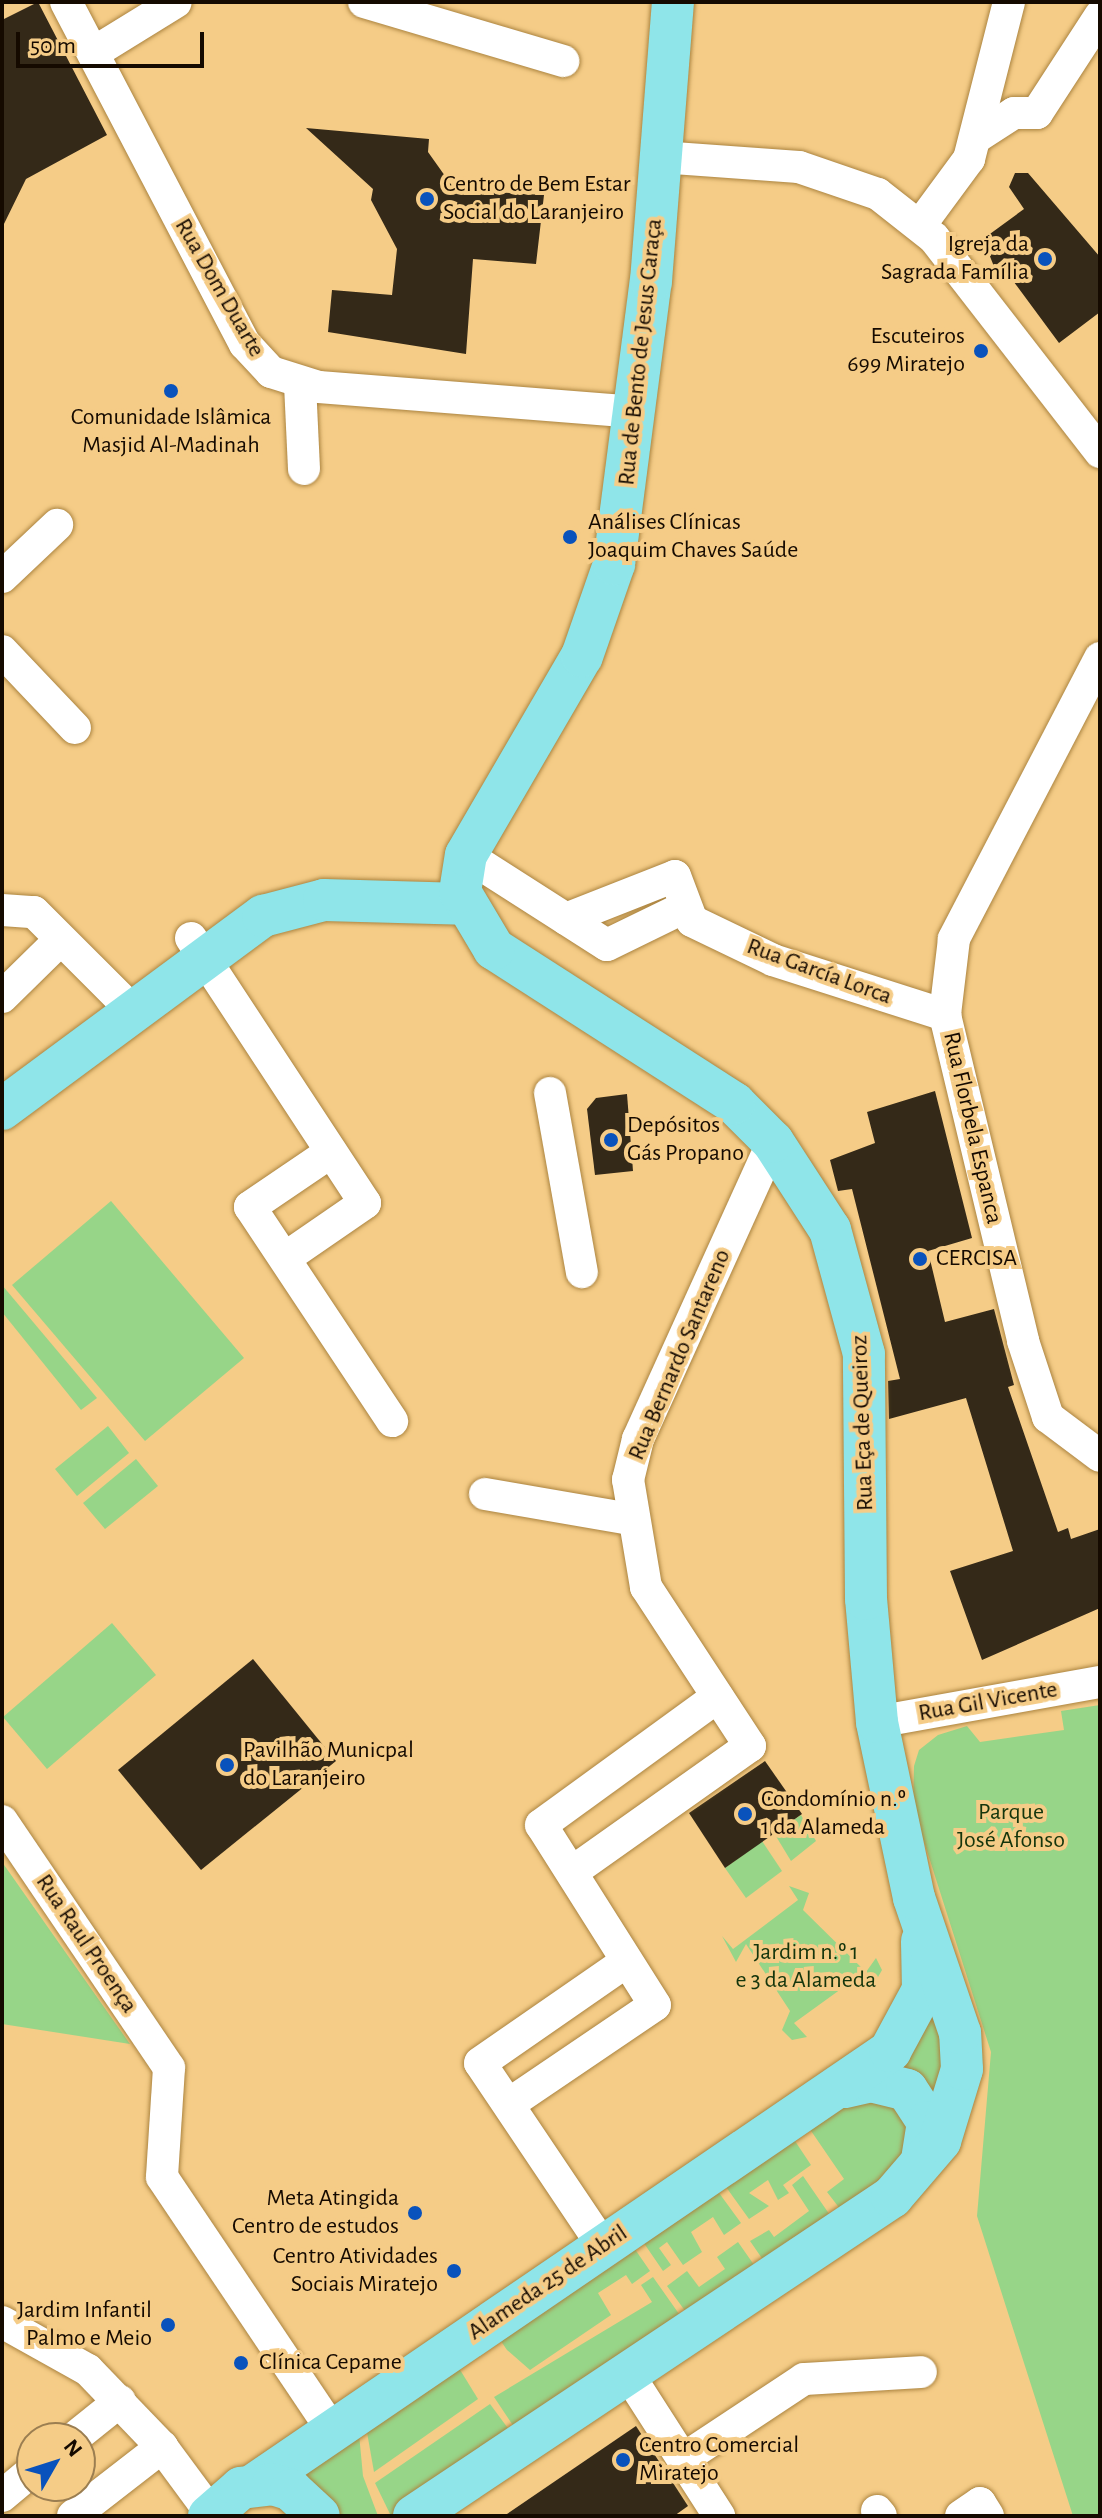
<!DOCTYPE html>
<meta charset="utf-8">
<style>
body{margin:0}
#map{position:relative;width:1102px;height:2518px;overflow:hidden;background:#f5cc87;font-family:"Alegreya Sans",sans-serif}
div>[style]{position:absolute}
.green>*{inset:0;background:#97d588}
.building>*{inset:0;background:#342918}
.roads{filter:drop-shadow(0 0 2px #ab8440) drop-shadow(0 0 2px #ab8440)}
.minor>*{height:32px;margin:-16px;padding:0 16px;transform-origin:16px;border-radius:16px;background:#fff}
.major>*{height:42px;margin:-21px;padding:0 21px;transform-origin:21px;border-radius:21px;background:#8fe5e9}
.dots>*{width:22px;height:22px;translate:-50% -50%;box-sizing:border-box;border:4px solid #f5cc87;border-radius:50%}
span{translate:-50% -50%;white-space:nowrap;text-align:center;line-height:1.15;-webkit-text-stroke:8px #f5cc87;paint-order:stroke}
.poi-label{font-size:24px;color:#150a00}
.left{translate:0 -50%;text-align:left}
.right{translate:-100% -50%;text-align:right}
.street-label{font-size:24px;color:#150a00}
.park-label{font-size:24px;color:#14350c}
.frame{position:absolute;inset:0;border:4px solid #150a00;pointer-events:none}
.north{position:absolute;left:16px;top:2422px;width:80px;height:80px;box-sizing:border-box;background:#f5cc87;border:2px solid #9b7e51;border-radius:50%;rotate:51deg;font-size:22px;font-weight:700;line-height:32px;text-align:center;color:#150a00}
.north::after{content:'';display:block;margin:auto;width:28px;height:36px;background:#0952bc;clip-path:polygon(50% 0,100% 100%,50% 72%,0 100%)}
.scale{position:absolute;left:16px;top:32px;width:188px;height:36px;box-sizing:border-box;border:4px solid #150a00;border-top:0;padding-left:10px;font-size:24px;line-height:28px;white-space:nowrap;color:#150a00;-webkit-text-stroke:6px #f5cc87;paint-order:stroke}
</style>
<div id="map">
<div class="green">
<i style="clip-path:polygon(111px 1201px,244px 1358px,145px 1441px,12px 1285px)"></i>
<i style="clip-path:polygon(2px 1285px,97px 1398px,81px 1410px,2px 1312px)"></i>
<i style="clip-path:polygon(108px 1426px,129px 1453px,77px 1496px,55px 1469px)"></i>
<i style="clip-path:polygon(136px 1459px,158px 1486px,105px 1529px,83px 1503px)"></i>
<i style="clip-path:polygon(112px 1623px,156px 1675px,47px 1769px,3px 1717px)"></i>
<i style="clip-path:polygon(1100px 1705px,1100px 2516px,1073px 2516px,977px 2216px,991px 2052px,913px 1807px,914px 1766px,919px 1750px,938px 1735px,967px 1726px,980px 1742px,1064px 1730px,1061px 1711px)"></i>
<i style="clip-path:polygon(801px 1815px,816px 1841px,791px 1861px,774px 1833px)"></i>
<i style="clip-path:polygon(762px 1841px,782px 1871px,746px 1898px,725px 1868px)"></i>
<i style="clip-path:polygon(2px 1862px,130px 2044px,2px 2024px)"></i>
<i style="clip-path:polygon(789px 1886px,809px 1893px,803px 1910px,866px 1972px,876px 1958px,882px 1970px,873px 1986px,859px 1976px,794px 2023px,807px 2037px,792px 2040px,782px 2030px,790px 2011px,746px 1944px,736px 1962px,722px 1936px,733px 1949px,798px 1900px)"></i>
<i style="clip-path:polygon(946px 2010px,936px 2121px,886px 2056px,915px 2021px)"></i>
<i style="clip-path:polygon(899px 2098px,923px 2141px,844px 2214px,827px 2192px,844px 2179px,807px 2125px,834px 2107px)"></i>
<i style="clip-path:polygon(791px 2135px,811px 2165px,783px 2185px,789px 2193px,778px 2200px,768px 2180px,749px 2193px,769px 2206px,749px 2219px,721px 2180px)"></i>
<i style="clip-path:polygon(803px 2176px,834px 2221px,768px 2267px,750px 2241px,769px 2230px,774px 2237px,809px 2211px,792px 2185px)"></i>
<i style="clip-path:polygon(714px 2186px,741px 2223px,724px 2235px,713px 2217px,691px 2232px,702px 2252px,683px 2265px,667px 2242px,659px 2248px,671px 2265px,663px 2271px,639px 2236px)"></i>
<i style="clip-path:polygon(630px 2242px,650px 2271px,632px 2284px,626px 2275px,598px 2293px,611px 2315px,530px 2370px,507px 2350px,494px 2331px)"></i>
<i style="clip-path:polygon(738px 2242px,759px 2272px,691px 2319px,667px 2286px,687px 2271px,699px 2287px,725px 2269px,717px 2257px)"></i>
<i style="clip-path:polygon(653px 2277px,684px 2321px,516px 2430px,494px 2397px,652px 2302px,641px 2285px)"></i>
<i style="clip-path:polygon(454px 2360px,478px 2399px,374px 2472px,365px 2421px)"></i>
<i style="clip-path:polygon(490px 2404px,513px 2435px,391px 2516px,375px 2483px)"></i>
<i style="clip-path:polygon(358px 2423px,363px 2476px,378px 2516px,331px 2516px,303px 2479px,301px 2463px)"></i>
</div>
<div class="building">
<i style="clip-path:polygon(38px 2px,107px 135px,26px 179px,2px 228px,2px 20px)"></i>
<i style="clip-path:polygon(306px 128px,429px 139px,428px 152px,455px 190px,544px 195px,536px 264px,473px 259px,466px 354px,328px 332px,332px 290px,392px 295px,397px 249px,371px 200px,373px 189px)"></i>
<i style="clip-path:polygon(1015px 173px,1028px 173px,1100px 257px,1100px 312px,1059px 343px,1005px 270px,995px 269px,983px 239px,1024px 209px,1009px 187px)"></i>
<i style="clip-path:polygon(935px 1091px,972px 1238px,928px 1251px,945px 1322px,994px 1309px,1014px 1385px,1008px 1387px,1058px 1532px,1068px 1528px,1071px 1539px,1100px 1529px,1100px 1608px,982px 1660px,950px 1571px,1013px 1551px,966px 1398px,889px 1419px,888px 1381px,900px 1379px,852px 1189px,838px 1191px,830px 1160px,875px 1143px,867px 1112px)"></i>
<i style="clip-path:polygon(627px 1094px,633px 1171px,595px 1175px,587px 1109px,596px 1098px)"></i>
<i style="clip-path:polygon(253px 1659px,336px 1761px,201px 1870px,118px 1770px)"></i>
<i style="clip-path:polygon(765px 1761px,802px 1814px,725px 1868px,689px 1813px)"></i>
<i style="clip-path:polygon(636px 2426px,688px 2506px,674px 2516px,504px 2516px)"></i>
</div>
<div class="roads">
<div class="minor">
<i style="left:66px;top:2px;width:386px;rotate:62.4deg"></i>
<i style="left:245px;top:344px;width:38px;rotate:47deg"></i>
<i style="left:271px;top:372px;width:50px;rotate:17.4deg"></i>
<i style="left:319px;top:387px;width:318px;rotate:4.5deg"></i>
<i style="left:364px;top:2px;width:208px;rotate:16.5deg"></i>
<i style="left:93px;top:53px;width:97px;rotate:-31.6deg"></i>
<i style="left:975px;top:138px;width:46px;rotate:-32.7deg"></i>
<i style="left:1014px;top:113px;width:23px"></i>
<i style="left:1037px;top:113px;width:116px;rotate:-57deg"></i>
<i style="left:660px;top:157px;width:139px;rotate:4.1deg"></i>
<i style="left:799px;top:167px;width:83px;rotate:18.9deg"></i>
<i style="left:878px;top:194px;width:71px;rotate:38.2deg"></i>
<i style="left:934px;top:238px;width:271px;rotate:52.2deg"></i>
<i style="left:921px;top:224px;width:81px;rotate:-53.6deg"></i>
<i style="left:969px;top:159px;width:162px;rotate:-75.7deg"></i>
<i style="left:300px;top:384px;width:85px;rotate:87.3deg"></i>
<i style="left:2px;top:577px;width:76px;rotate:-43.4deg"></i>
<i style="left:2px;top:651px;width:106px;rotate:46.5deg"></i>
<i style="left:1100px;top:658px;width:317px;rotate:117.5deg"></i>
<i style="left:954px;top:939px;width:77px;rotate:96.8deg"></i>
<i style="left:945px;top:1015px;width:335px;rotate:76.5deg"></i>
<i style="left:1023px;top:1341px;width:80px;rotate:71.8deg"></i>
<i style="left:1048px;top:1417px;width:65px;rotate:36.9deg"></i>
<i style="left:466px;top:855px;width:167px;rotate:32.6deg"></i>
<i style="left:607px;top:945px;width:87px;rotate:-26deg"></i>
<i style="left:2px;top:910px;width:32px;rotate:4deg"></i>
<i style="left:34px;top:912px;width:137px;rotate:45deg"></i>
<i style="left:566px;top:919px;width:117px;rotate:-21.5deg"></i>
<i style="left:675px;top:876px;width:48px;rotate:69.3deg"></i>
<i style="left:692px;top:921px;width:90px;rotate:25.7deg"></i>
<i style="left:773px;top:960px;width:181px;rotate:17.7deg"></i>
<i style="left:191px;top:938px;width:317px;rotate:56.7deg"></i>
<i style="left:365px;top:1203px;width:97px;rotate:145.5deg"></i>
<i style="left:2px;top:997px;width:81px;rotate:-44.5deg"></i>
<i style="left:550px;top:1093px;width:182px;rotate:79.9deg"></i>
<i style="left:331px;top:1152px;width:98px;rotate:145.8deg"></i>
<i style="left:250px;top:1207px;width:257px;rotate:56.4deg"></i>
<i style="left:485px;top:1494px;width:146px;rotate:9.8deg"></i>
<i style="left:877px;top:1722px;width:227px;rotate:-10.2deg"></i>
<i style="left:2px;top:1821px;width:298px;rotate:55.9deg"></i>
<i style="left:169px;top:2068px;width:109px;rotate:93.7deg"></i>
<i style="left:162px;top:2177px;width:301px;rotate:56.1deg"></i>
<i style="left:572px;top:1872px;width:218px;rotate:-35.3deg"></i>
<i style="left:750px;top:1746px;width:190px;rotate:-123.2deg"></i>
<i style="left:646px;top:1587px;width:109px;rotate:-99.5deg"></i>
<i style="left:628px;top:1480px;width:42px;rotate:-76.3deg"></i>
<i style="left:638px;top:1439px;width:326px;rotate:-65.6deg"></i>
<i style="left:509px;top:2104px;width:176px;rotate:-34.1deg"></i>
<i style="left:655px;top:2005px;width:213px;rotate:-122.3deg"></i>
<i style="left:541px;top:1825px;width:218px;rotate:-36deg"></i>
<i style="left:603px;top:2246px;width:220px;rotate:-123.9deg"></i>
<i style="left:480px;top:2063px;width:178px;rotate:-34.7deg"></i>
<i style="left:2px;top:2322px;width:98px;rotate:29.2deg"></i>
<i style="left:88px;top:2370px;width:107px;rotate:46.1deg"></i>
<i style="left:162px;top:2447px;width:81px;rotate:53.6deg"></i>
<i style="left:628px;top:2374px;width:169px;rotate:57.3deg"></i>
<i style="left:74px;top:2438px;width:59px;rotate:-38.8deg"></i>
<i style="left:683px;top:2459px;width:145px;rotate:-33.5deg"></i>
<i style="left:804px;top:2379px;width:117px;rotate:-3.4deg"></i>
<i style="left:2px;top:2496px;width:39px;rotate:-40deg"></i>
<i style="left:877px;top:2511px;width:6px;rotate:51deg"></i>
<i style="left:73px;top:2516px;width:113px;rotate:-37.8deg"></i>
<i style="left:961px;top:2516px;width:23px;rotate:-34deg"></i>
<i style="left:980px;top:2503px;width:15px;rotate:58deg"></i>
</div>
<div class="major">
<i style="left:2px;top:1109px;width:325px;rotate:-36.5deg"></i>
<i style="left:263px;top:916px;width:63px;rotate:-14.7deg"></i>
<i style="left:324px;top:900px;width:139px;rotate:1.6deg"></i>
<i style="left:845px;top:2087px;width:27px;rotate:-13deg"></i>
<i style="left:871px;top:2081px;width:37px;rotate:14deg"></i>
<i style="left:907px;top:2090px;width:38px;rotate:57deg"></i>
<i style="left:928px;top:2122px;width:39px;rotate:99deg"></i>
<i style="left:255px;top:2484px;width:769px;rotate:-34.29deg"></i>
<i style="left:890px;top:2051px;width:69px;rotate:-61.6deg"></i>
<i style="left:923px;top:1990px;width:49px;rotate:-91.2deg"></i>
<i style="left:209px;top:2516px;width:43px;rotate:-41.2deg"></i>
<i style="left:241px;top:2488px;width:32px;rotate:-7deg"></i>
<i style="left:273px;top:2484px;width:19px;rotate:18deg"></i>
<i style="left:291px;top:2490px;width:38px;rotate:43deg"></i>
<i style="left:414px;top:2516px;width:575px;rotate:-33.72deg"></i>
<i style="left:892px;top:2197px;width:74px;rotate:-49.4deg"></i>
<i style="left:940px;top:2141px;width:75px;rotate:-73deg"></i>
<i style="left:962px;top:2069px;width:36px;rotate:-93deg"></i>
<i style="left:960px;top:2033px;width:143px;rotate:-108.8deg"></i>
<i style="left:914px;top:1898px;width:180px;rotate:-101.9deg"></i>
<i style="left:877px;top:1722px;width:123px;rotate:-95.1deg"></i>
<i style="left:866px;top:1599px;width:245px;rotate:-90.5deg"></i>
<i style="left:864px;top:1354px;width:129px;rotate:-105.3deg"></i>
<i style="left:830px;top:1230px;width:105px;rotate:-122.9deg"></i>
<i style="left:773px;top:1142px;width:55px;rotate:-135deg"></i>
<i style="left:734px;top:1103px;width:285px;rotate:-147.3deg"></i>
<i style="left:494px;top:949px;width:66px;rotate:-120.8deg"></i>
<i style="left:460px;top:892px;width:37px;rotate:-81deg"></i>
<i style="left:466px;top:855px;width:230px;rotate:-59.8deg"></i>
<i style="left:582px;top:656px;width:97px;rotate:-70.8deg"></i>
<i style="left:614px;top:564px;width:285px;rotate:-82.6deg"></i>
<i style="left:651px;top:281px;width:280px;rotate:-85.5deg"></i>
</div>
</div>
<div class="dots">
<i style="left:427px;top:199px;background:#0952bc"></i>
<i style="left:1045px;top:259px;background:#0952bc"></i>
<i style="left:981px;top:351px;background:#0952bc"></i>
<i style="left:171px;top:391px;background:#0952bc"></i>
<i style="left:570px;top:537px;background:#0952bc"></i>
<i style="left:611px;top:1140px;background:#0952bc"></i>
<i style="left:920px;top:1259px;background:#0952bc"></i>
<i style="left:227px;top:1765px;background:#0952bc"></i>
<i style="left:745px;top:1814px;background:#0952bc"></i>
<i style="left:415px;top:2213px;background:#0952bc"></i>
<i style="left:454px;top:2271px;background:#0952bc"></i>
<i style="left:168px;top:2325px;background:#0952bc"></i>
<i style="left:241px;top:2363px;background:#0952bc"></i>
<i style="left:623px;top:2460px;background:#0952bc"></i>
</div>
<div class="poi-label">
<span class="left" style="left:443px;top:199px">Centro de Bem Estar<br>Social do Laranjeiro</span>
<span class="right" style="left:1029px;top:259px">Igreja da<br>Sagrada Família</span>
<span class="right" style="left:965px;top:351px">Escuteiros<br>699 Miratejo</span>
<span style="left:171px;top:432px">Comunidade Islâmica<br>Masjid Al-Madinah</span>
<span class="left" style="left:588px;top:537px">Análises Clínicas<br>Joaquim Chaves Saúde</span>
<span class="left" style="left:627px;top:1140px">Depósitos<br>Gás Propano</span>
<span class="left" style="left:936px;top:1259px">CERCISA</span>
<span class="left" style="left:243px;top:1765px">Pavilhão Municpal<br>do Laranjeiro</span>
<span class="left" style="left:761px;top:1814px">Condomínio n.º<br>1 da Alameda</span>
<span class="right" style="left:399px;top:2213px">Meta Atingida<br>Centro de estudos</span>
<span class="right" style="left:438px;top:2271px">Centro Atividades<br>Sociais Miratejo</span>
<span class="right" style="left:152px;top:2325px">Jardim Infantil<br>Palmo e Meio</span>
<span class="left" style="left:259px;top:2363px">Clínica Cepame</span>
<span class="left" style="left:639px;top:2460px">Centro Comercial<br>Miratejo</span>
</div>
<div class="street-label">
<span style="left:219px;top:288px;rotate:60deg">Rua Dom Duarte</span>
<span style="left:641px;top:352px;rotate:-84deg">Rua de Bento de Jesus Caraça</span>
<span style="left:819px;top:972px;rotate:20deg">Rua García Lorca</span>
<span style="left:972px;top:1128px;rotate:77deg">Rua Florbela Espanca</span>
<span style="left:680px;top:1355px;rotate:-67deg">Rua Bernardo Santareno</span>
<span style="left:863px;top:1423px;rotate:-92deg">Rua Eça de Queiroz</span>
<span style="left:988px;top:1702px;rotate:-10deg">Rua Gil Vicente</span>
<span style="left:86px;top:1944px;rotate:56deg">Rua Raul Proença</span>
<span style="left:548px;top:2283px;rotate:-34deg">Alameda 25 de Abril</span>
</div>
<div class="park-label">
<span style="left:1011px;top:1827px">Parque<br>José Afonso</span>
<span style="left:806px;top:1967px">Jardim n.º 1<br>e 3 da Alameda</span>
</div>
<div class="frame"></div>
<div class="north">N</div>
<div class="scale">50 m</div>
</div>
